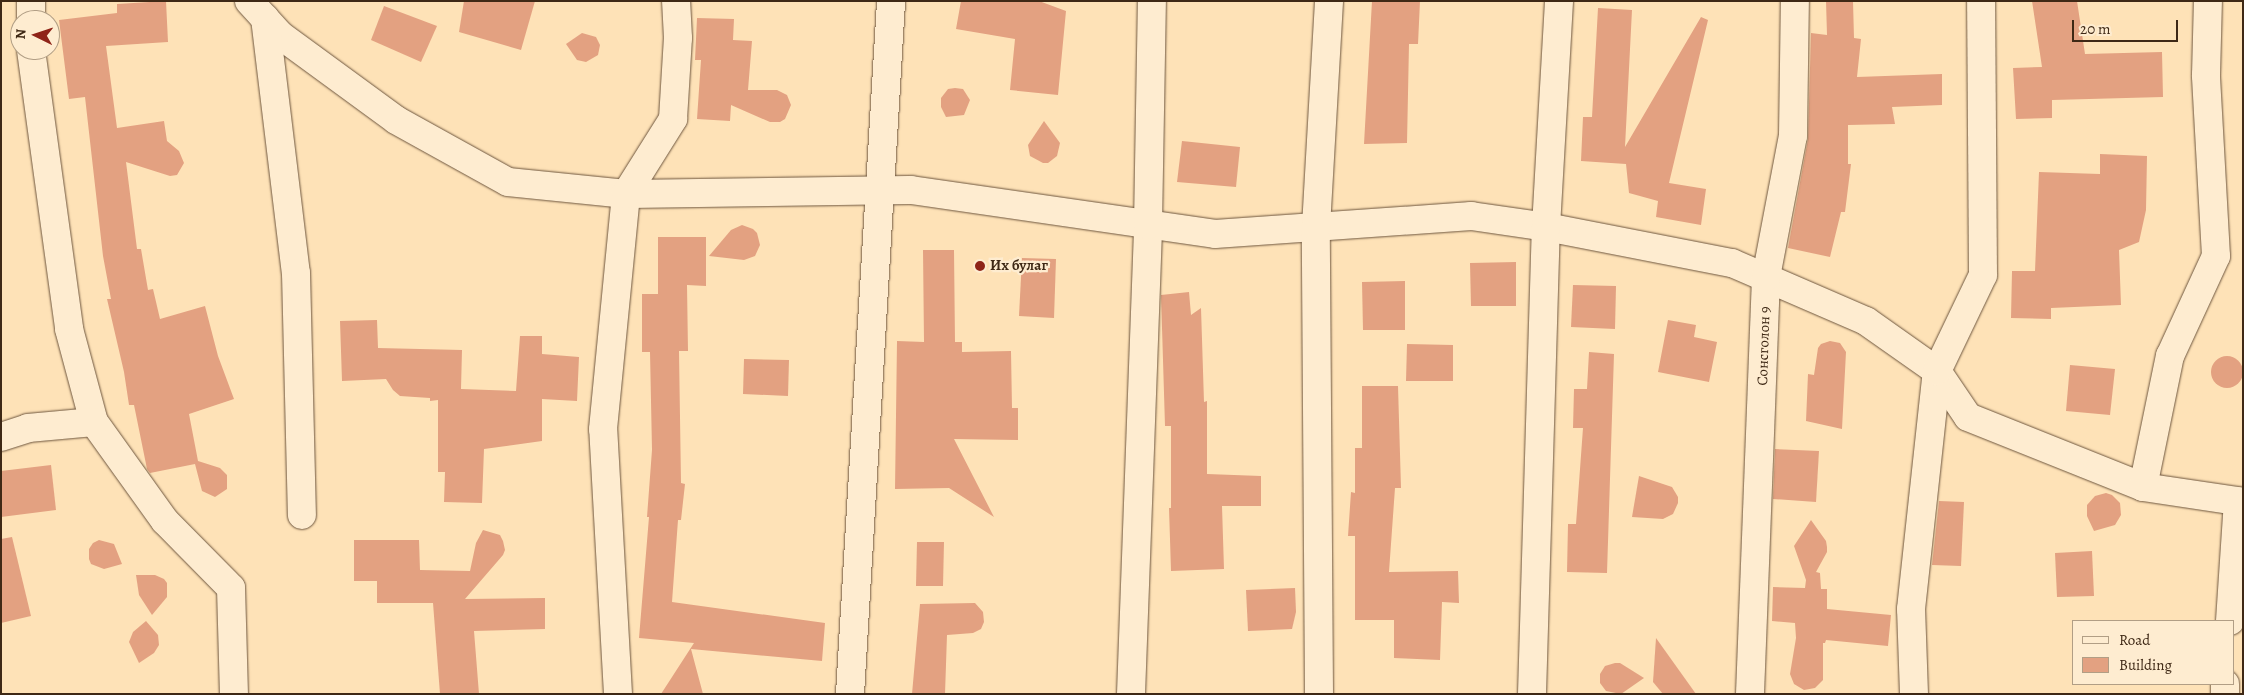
<!DOCTYPE html>
<meta charset="utf-8">
<style>
body{margin:0}
#map{position:relative;width:2244px;height:695px;overflow:hidden;background:#fee2b7;font-family:Alegreya,serif}
div>[style]{position:absolute}
.building>*{inset:0;background:#e3a181}
.round{border-radius:50%}
.roads{filter:drop-shadow(0 0 1px #6e563e) drop-shadow(0 0 1px #6e563e)}
.street>*{height:28px;margin:-14px;padding:0 14px;transform-origin:14px;border-radius:14px;background:#feecd0}
.dots>*{width:14px;height:14px;translate:-50% -50%;box-sizing:border-box;border:2px solid #feecd0;border-radius:50%}
span{translate:-50% -50%;white-space:nowrap;text-align:center;line-height:1.15;-webkit-text-stroke:4.5px #feecd0;paint-order:stroke}
.poi-label{font-size:15px;color:#3e2815;font-weight:700}
.left{translate:0 -50%;text-align:left}
.street-label{font-size:15px;color:#3e2815}
.frame{position:absolute;inset:0;border:2px solid #3e2815;pointer-events:none}
.legend{position:absolute;left:2072px;top:620px;width:162px;height:65px;box-sizing:border-box;background:#feecd0;border:1px solid #b19e85;margin:0;padding:6px 9px;list-style:none;font-size:15px;color:#3e2815}
.legend li{display:flex;align-items:center;gap:10px;height:25px}
.legend b{width:25px;border:1px solid #b19e85}
.north{position:absolute;left:10px;top:10px;width:50px;height:50px;box-sizing:border-box;background:#feecd0;border:1px solid #b19e85;border-radius:50%;rotate:274deg;font-size:14px;font-weight:700;line-height:20px;text-align:center;color:#3e2815}
.north::after{content:'';display:block;margin:auto;width:18px;height:22px;background:#8f2418;clip-path:polygon(50% 0,100% 100%,50% 72%,0 100%)}
.scale{position:absolute;left:2072px;top:20px;width:106px;height:22px;box-sizing:border-box;border:2px solid #3e2815;border-top:0;padding-left:6px;font-size:15px;line-height:18px;white-space:nowrap;color:#3e2815;-webkit-text-stroke:4px #feecd0;paint-order:stroke}
</style>
<div id="map">
<div class="building">
<i style="clip-path:polygon(166px 1px,168px 42px,106px 46px,117px 128px,164px 121px,167px 141px,179px 151px,184px 163px,177px 175px,170px 176px,126px 162px,137px 249px,141px 249px,148px 290px,153px 289px,160px 319px,205px 306px,218px 356px,234px 399px,189px 414px,198px 461px,220px 468px,227px 475px,227px 489px,215px 497px,202px 491px,195px 464px,150px 473px,147px 469px,134px 405px,129px 405px,124px 372px,107px 299px,111px 299px,103px 256px,85px 97px,69px 99px,59px 20px,117px 13px,117px 4px)"></i>
<i style="clip-path:polygon(464px 1px,535px 1px,521px 50px,459px 32px)"></i>
<i style="clip-path:polygon(961px 1px,1039px 1px,1066px 11px,1058px 95px,1010px 90px,1015px 39px,956px 29px)"></i>
<i style="clip-path:polygon(1372px 1px,1420px 1px,1418px 44px,1409px 44px,1407px 143px,1364px 144px)"></i>
<i style="clip-path:polygon(1826px 1px,1853px 1px,1854px 38px,1861px 39px,1857px 77px,1942px 74px,1942px 105px,1892px 107px,1895px 124px,1848px 125px,1848px 164px,1851px 164px,1845px 212px,1841px 212px,1830px 257px,1788px 248px,1808px 139px,1811px 33px,1827px 35px)"></i>
<i style="clip-path:polygon(2032px 1px,2077px 1px,2085px 54px,2162px 52px,2163px 97px,2052px 100px,2052px 118px,2016px 119px,2013px 68px,2042px 67px)"></i>
<i style="clip-path:polygon(384px 6px,437px 26px,421px 62px,371px 40px)"></i>
<i style="clip-path:polygon(1598px 8px,1632px 10px,1625px 147px,1701px 17px,1708px 20px,1669px 183px,1706px 189px,1701px 225px,1656px 217px,1658px 201px,1629px 193px,1626px 164px,1581px 161px,1583px 117px,1592px 117px)"></i>
<i style="clip-path:polygon(697px 18px,734px 19px,733px 40px,752px 41px,748px 90px,777px 90px,787px 95px,791px 105px,785px 119px,780px 122px,770px 122px,731px 105px,730px 121px,697px 119px,701px 60px,695px 60px)"></i>
<i style="clip-path:polygon(582px 33px,596px 37px,600px 45px,598px 55px,586px 62px,577px 60px,566px 44px)"></i>
<i style="clip-path:polygon(955px 88px,963px 89px,970px 100px,964px 115px,946px 117px,941px 107px,941px 98px,948px 89px)"></i>
<i style="clip-path:polygon(1044px 121px,1060px 143px,1057px 156px,1048px 163px,1043px 163px,1030px 156px,1028px 145px)"></i>
<i style="clip-path:polygon(1182px 141px,1240px 147px,1236px 187px,1177px 182px)"></i>
<i style="clip-path:polygon(2100px 154px,2147px 156px,2146px 210px,2139px 242px,2119px 250px,2121px 305px,2051px 308px,2051px 319px,2011px 318px,2012px 271px,2035px 271px,2039px 172px,2100px 174px)"></i>
<i style="clip-path:polygon(742px 225px,753px 229px,757px 233px,760px 245px,755px 256px,744px 260px,709px 256px,731px 230px)"></i>
<i style="clip-path:polygon(658px 237px,706px 237px,706px 286px,687px 285px,688px 351px,679px 351px,681px 483px,685px 484px,681px 520px,678px 520px,672px 602px,825px 623px,822px 661px,691px 649px,703px 694px,661px 694px,694px 643px,639px 638px,649px 517px,647px 517px,652px 450px,650px 352px,642px 352px,642px 294px,658px 294px)"></i>
<i style="clip-path:polygon(923px 250px,954px 250px,955px 342px,962px 342px,962px 352px,1011px 351px,1012px 408px,1018px 408px,1018px 440px,954px 439px,994px 517px,949px 488px,895px 489px,897px 341px,924px 342px)"></i>
<i style="clip-path:polygon(1022px 258px,1056px 259px,1054px 318px,1019px 316px)"></i>
<i style="clip-path:polygon(1516px 262px,1516px 306px,1471px 306px,1470px 263px)"></i>
<i style="clip-path:polygon(1405px 281px,1405px 330px,1363px 330px,1362px 282px)"></i>
<i style="clip-path:polygon(1573px 285px,1616px 286px,1615px 329px,1571px 327px)"></i>
<i style="clip-path:polygon(1189px 292px,1191px 315px,1201px 308px,1204px 402px,1207px 401px,1207px 474px,1261px 476px,1261px 506px,1222px 506px,1224px 569px,1171px 571px,1169px 508px,1171px 508px,1171px 426px,1165px 426px,1161px 295px)"></i>
<i style="clip-path:polygon(377px 320px,378px 348px,462px 350px,461px 389px,516px 391px,520px 336px,542px 336px,542px 354px,579px 357px,577px 401px,542px 399px,542px 441px,484px 449px,482px 503px,444px 502px,445px 472px,438px 472px,438px 400px,430px 401px,430px 398px,400px 396px,393px 390px,386px 379px,342px 381px,340px 321px)"></i>
<i style="clip-path:polygon(1668px 320px,1696px 325px,1694px 337px,1717px 342px,1709px 382px,1658px 372px)"></i>
<i style="clip-path:polygon(1830px 341px,1840px 343px,1846px 352px,1842px 429px,1806px 421px,1808px 374px,1814px 375px,1818px 348px,1821px 344px)"></i>
<i style="clip-path:polygon(1407px 344px,1453px 345px,1453px 381px,1406px 381px)"></i>
<i style="clip-path:polygon(1589px 352px,1614px 354px,1607px 573px,1567px 572px,1568px 524px,1576px 524px,1583px 428px,1573px 428px,1574px 389px,1587px 389px)"></i>
<i class="round" style="left:2211px;top:356px;width:32px;height:32px"></i>
<i style="clip-path:polygon(744px 359px,789px 360px,788px 396px,743px 394px)"></i>
<i style="clip-path:polygon(2070px 365px,2115px 369px,2110px 415px,2066px 411px)"></i>
<i style="clip-path:polygon(1362px 386px,1398px 386px,1401px 488px,1395px 488px,1389px 572px,1458px 571px,1459px 603px,1442px 602px,1440px 660px,1394px 658px,1394px 620px,1355px 620px,1355px 536px,1348px 536px,1351px 492px,1355px 493px,1355px 448px,1362px 448px)"></i>
<i style="clip-path:polygon(1775px 449px,1819px 451px,1816px 502px,1773px 499px)"></i>
<i style="clip-path:polygon(51px 465px,56px 510px,1px 517px,1px 471px)"></i>
<i style="clip-path:polygon(1639px 476px,1672px 487px,1678px 497px,1678px 503px,1673px 514px,1663px 519px,1632px 517px)"></i>
<i style="clip-path:polygon(2106px 493px,2112px 495px,2120px 503px,2121px 515px,2115px 525px,2094px 531px,2087px 516px,2087px 505px,2095px 496px)"></i>
<i style="clip-path:polygon(1939px 501px,1964px 502px,1961px 566px,1932px 565px)"></i>
<i style="clip-path:polygon(1811px 520px,1826px 541px,1827px 547px,1827px 552px,1816px 572px,1820px 573px,1821px 589px,1827px 589px,1827px 609px,1891px 615px,1888px 646px,1826px 640px,1825px 643px,1823px 643px,1823px 680px,1815px 688px,1804px 690px,1794px 684px,1790px 674px,1796px 638px,1795px 623px,1772px 621px,1773px 587px,1805px 588px,1806px 580px,1794px 546px)"></i>
<i style="clip-path:polygon(483px 530px,500px 535px,503px 541px,505px 550px,503px 555px,465px 599px,545px 598px,545px 629px,474px 631px,479px 694px,440px 694px,433px 603px,377px 603px,377px 581px,354px 581px,354px 540px,419px 540px,420px 570px,470px 571px,476px 543px)"></i>
<i style="clip-path:polygon(12px 537px,31px 616px,1px 623px,1px 539px)"></i>
<i style="clip-path:polygon(99px 540px,114px 544px,122px 564px,104px 569px,91px 564px,89px 559px,89px 549px,93px 543px)"></i>
<i style="clip-path:polygon(917px 542px,944px 542px,943px 586px,916px 586px)"></i>
<i style="clip-path:polygon(2092px 551px,2094px 596px,2057px 597px,2055px 553px)"></i>
<i style="clip-path:polygon(136px 575px,155px 575px,164px 579px,167px 583px,167px 597px,152px 615px,139px 595px)"></i>
<i style="clip-path:polygon(1295px 588px,1296px 612px,1292px 629px,1248px 631px,1246px 590px)"></i>
<i style="clip-path:polygon(975px 603px,983px 612px,984px 622px,981px 629px,973px 633px,947px 635px,945px 694px,912px 694px,920px 604px)"></i>
<i style="clip-path:polygon(146px 621px,158px 635px,159px 645px,154px 653px,139px 663px,129px 642px,133px 632px)"></i>
<i style="clip-path:polygon(1656px 638px,1696px 694px,1663px 694px,1653px 682px)"></i>
<i style="clip-path:polygon(1615px 663px,1620px 663px,1644px 678px,1621px 694px,1606px 691px,1600px 683px,1600px 674px,1605px 666px)"></i>
</div>
<div class="roads">
<div class="street">
<i style="left:249px;top:1px;width:46px;rotate:47.6deg"></i>
<i style="left:280px;top:35px;width:144px;rotate:36.2deg"></i>
<i style="left:396px;top:120px;width:128px;rotate:29deg"></i>
<i style="left:508px;top:182px;width:119px;rotate:5.8deg"></i>
<i style="left:626px;top:194px;width:285px;rotate:-0.8deg"></i>
<i style="left:911px;top:190px;width:307px;rotate:8.2deg"></i>
<i style="left:1215px;top:234px;width:257px;rotate:-4deg"></i>
<i style="left:1471px;top:216px;width:76px;rotate:8.3deg"></i>
<i style="left:1546px;top:227px;width:189px;rotate:11deg"></i>
<i style="left:1732px;top:263px;width:146px;rotate:23.4deg"></i>
<i style="left:1866px;top:321px;width:87px;rotate:35.2deg"></i>
<i style="left:1937px;top:371px;width:55px;rotate:56deg"></i>
<i style="left:1968px;top:417px;width:188px;rotate:21.8deg"></i>
<i style="left:2143px;top:487px;width:101px;rotate:8.5deg"></i>
<i style="left:265px;top:18px;width:257px;rotate:83.1deg"></i>
<i style="left:296px;top:273px;width:242px;rotate:88.6deg"></i>
<i style="left:31px;top:20px;width:19px;rotate:-90deg"></i>
<i style="left:31px;top:50px;width:282px;rotate:82.2deg"></i>
<i style="left:69px;top:329px;width:96px;rotate:75deg"></i>
<i style="left:94px;top:422px;width:122px;rotate:54.4deg"></i>
<i style="left:165px;top:521px;width:94px;rotate:45.4deg"></i>
<i style="left:231px;top:588px;width:106px;rotate:88.4deg"></i>
<i style="left:1px;top:437px;width:28px;rotate:-18deg"></i>
<i style="left:28px;top:428px;width:66px;rotate:-5.2deg"></i>
<i style="left:2143px;top:487px;width:134px;rotate:-78.4deg"></i>
<i style="left:2170px;top:356px;width:110px;rotate:-65.3deg"></i>
<i style="left:2216px;top:256px;width:181px;rotate:-93.2deg"></i>
<i style="left:2206px;top:75px;width:74px;rotate:-88.5deg"></i>
<i style="left:2230px;top:621px;width:120px;rotate:-86.2deg"></i>
<i style="left:618px;top:694px;width:265px;rotate:-93.2deg"></i>
<i style="left:603px;top:429px;width:236px;rotate:-84.4deg"></i>
<i style="left:626px;top:194px;width:89px;rotate:-57.9deg"></i>
<i style="left:673px;top:119px;width:81px;rotate:-86.5deg"></i>
<i style="left:678px;top:38px;width:37px;rotate:-93deg"></i>
<i style="left:850px;top:694px;width:694px;rotate:-86.61deg"></i>
<i style="left:1131px;top:694px;width:469px;rotate:-87.9deg"></i>
<i style="left:1148px;top:225px;width:224px;rotate:-89deg"></i>
<i style="left:1319px;top:694px;width:467px;rotate:-90.4deg"></i>
<i style="left:1316px;top:227px;width:226px;rotate:-86.7deg"></i>
<i style="left:1532px;top:694px;width:467px;rotate:-88.3deg"></i>
<i style="left:1546px;top:227px;width:226px;rotate:-86.7deg"></i>
<i style="left:1750px;top:694px;width:417px;rotate:-87.8deg"></i>
<i style="left:1766px;top:277px;width:144px;rotate:-79.2deg"></i>
<i style="left:1793px;top:136px;width:135px;rotate:-89.2deg"></i>
<i style="left:1914px;top:694px;width:85px;rotate:-92deg"></i>
<i style="left:1911px;top:609px;width:239px;rotate:-83.8deg"></i>
<i style="left:1937px;top:371px;width:106px;rotate:-64.4deg"></i>
<i style="left:1983px;top:275px;width:274px;rotate:-90.4deg"></i>
<i style="left:2225px;top:694px;width:10px;rotate:-90deg"></i>
</div>
</div>
<div class="dots">
<i style="left:980px;top:266px;background:#8f2418"></i>
</div>
<div class="poi-label">
<span class="left" style="left:990px;top:266px">Их булаг</span>
</div>
<div class="street-label">
<span style="left:1764px;top:346px;rotate:-88deg">Сонсголон 9</span>
</div>
<div class="frame"></div>
<ul class="legend">
<li><b style="height:6px;background:#feecd0"></b>Road</li>
<li><b style="height:14px;background:#e3a181"></b>Building</li>
</ul>
<div class="north">N</div>
<div class="scale">20 m</div>
</div>
